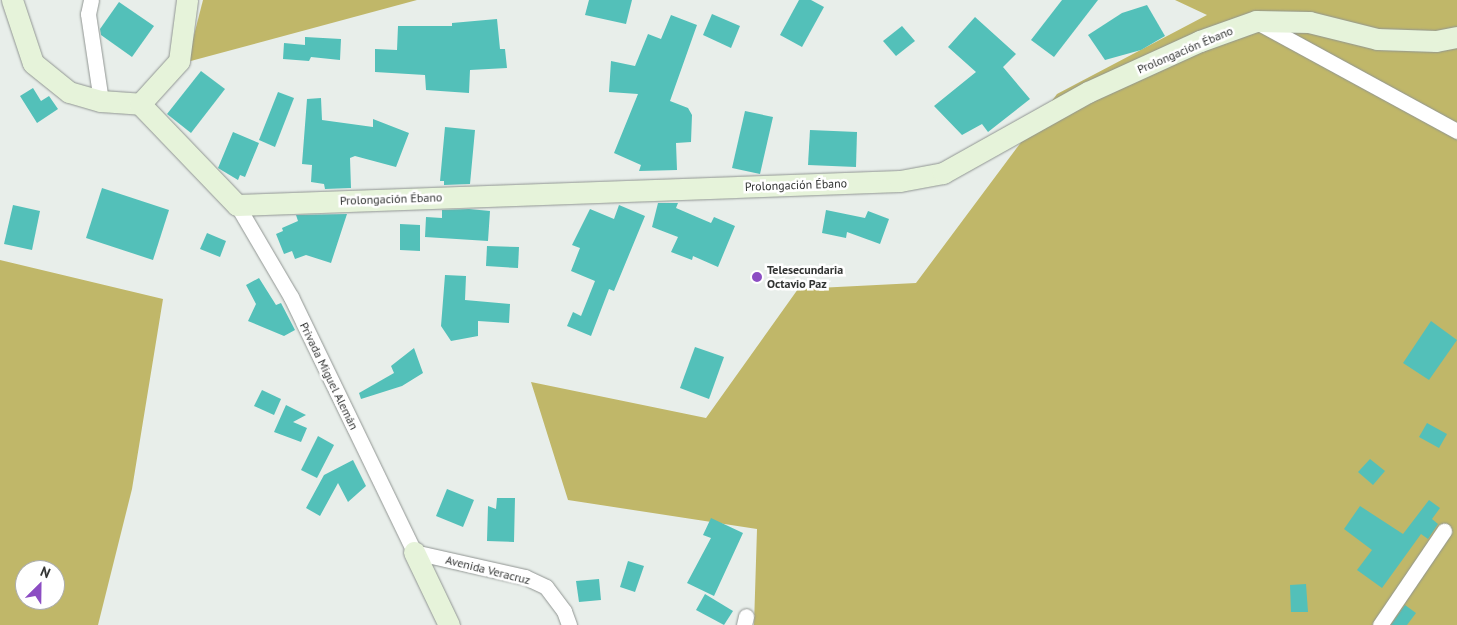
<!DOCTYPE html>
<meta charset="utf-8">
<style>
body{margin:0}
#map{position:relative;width:1457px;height:625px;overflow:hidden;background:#e8eeea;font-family:"PT Sans",sans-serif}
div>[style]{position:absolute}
.forest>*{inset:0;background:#c0b769}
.building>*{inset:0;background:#53c0b9}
.roads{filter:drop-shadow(0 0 1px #909592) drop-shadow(0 0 1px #909592)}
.street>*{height:15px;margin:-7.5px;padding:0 7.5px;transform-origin:7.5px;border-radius:7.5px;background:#fff}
.secondary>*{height:21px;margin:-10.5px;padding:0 10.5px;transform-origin:10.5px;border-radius:10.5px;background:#e6f3da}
.dots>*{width:14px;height:14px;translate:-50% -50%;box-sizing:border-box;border:2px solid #fff;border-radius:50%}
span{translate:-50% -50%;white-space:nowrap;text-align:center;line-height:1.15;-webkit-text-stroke:5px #fff;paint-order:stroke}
.street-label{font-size:12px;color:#323433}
.poi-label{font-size:12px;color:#323433;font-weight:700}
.left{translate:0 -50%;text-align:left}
.north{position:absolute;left:15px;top:560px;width:50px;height:50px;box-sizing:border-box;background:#fff;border:1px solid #adaead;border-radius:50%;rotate:23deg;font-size:14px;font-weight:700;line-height:20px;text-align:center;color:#323433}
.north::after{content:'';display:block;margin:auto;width:18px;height:22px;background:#8c4dc3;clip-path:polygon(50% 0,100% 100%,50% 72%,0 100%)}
</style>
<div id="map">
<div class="forest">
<i style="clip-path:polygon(203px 0,417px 0,187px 62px)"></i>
<i style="clip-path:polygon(1175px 0,1457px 0,1457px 625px,754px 625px,757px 529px,568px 500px,531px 382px,706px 418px,798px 289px,916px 283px,1057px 94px,1207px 15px)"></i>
<i style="clip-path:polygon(evenodd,0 260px,163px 299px,132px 489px,98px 625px,0 625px,0 260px,25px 570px,55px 570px,55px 600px,25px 600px,25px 570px)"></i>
</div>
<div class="building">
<i style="clip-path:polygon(589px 0,632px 0,626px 24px,585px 15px)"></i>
<i style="clip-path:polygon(799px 0,811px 0,824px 7px,802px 47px,780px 35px)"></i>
<i style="clip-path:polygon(1062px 0,1098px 0,1054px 57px,1031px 40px)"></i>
<i style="clip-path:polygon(119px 2px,154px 26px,132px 57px,101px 35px,100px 29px)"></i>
<i style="clip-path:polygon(1147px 5px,1165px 36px,1141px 50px,1105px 60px,1088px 35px,1122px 13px)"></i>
<i style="clip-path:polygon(712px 14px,740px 26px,731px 48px,703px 35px)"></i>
<i style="clip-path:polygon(671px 15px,697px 25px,670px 101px,688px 108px,692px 115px,691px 142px,676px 143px,677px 170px,639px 171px,641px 165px,614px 153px,638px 94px,609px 92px,611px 61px,635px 66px,648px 34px,661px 39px)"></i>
<i style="clip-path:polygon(975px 17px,1016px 54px,1003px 67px,1030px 99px,988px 132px,982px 124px,962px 135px,934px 106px,976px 72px,948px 47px)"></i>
<i style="clip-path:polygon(497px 19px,500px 49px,505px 49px,507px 68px,470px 70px,469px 93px,426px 90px,425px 75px,375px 72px,375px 49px,397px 50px,398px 26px,452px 26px,452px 23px)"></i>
<i style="clip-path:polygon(902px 26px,915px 41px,896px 56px,883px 41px)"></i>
<i style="clip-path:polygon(305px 37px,341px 39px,340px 60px,311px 57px,309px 61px,283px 59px,284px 43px,305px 45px)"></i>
<i style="clip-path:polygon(201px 71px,225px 89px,191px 133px,167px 114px)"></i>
<i style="clip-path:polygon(33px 88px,41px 101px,49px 96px,58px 109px,37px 123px,20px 96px)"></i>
<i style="clip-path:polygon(278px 92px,294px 98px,275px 147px,259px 140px)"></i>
<i style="clip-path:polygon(321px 98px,322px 120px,373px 127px,373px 119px,409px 133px,396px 167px,355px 156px,350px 158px,351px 188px,325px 189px,324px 184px,311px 182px,312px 165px,302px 164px,307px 99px)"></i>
<i style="clip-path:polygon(745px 111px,773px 117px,760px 174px,732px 168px)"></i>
<i style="clip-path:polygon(445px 127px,475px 130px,470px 184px,444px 185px,444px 181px,440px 181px)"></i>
<i style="clip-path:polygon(810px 130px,857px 132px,856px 167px,808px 165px)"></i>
<i style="clip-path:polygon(233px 132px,259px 143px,245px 177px,240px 175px,238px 180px,218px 168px)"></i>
<i style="clip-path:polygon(102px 188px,169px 210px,153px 260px,86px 238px)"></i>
<i style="clip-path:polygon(658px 203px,678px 203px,676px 208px,711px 223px,714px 217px,735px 226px,718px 267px,693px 256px,692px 260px,671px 252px,678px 237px,652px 227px)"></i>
<i style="clip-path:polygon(13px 205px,40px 211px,32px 250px,4px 244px)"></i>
<i style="clip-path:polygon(619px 205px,645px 216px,614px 291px,609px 289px,591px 336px,567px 326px,573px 312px,581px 316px,595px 281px,571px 271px,580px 248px,572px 245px,590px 209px,614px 219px)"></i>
<i style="clip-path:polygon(469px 209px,490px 211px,488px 241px,425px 237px,426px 217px,442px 218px,442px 210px)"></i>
<i style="clip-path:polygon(826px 210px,865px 218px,868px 211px,889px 219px,880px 244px,847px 232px,846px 238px,822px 233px)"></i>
<i style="clip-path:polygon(347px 214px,331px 263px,306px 255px,295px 259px,292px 251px,284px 254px,276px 234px,283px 231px,282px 228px,298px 221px,296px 215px)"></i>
<i style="clip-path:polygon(400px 224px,420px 225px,420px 251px,400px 250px)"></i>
<i style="clip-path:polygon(207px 233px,226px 241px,220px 257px,200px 249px)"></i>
<i style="clip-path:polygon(487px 246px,519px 247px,518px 268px,486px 266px)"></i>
<i style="clip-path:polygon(445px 275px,466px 276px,465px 300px,510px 304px,509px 323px,478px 321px,478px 336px,451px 341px,441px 326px)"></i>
<i style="clip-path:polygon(259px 278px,276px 305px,281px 303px,295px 330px,284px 336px,248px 321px,256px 304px,246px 285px)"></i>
<i style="clip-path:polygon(1431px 321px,1457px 340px,1429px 380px,1403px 363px)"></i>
<i style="clip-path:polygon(695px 347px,724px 357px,709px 399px,680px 388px)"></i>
<i style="clip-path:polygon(414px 348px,423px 373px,402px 386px,361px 399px,359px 393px,394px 373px,391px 366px)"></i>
<i style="clip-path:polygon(262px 390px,281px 399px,274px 415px,254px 406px)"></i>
<i style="clip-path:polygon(286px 405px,306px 415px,293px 422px,307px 428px,301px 442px,274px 432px)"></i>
<i style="clip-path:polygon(1427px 423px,1447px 434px,1439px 448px,1419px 437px)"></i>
<i style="clip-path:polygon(318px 436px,334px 445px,317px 478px,301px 470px)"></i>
<i style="clip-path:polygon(1370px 459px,1385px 471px,1373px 485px,1358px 472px)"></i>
<i style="clip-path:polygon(353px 460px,366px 486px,348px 502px,338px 483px,320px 516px,306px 508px,324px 475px)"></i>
<i style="clip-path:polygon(447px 489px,474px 500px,463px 527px,436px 516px)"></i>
<i style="clip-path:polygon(497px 498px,515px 498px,514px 542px,487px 541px,488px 506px,496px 509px)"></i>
<i style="clip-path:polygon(1429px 500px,1440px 508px,1432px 519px,1438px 524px,1428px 539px,1421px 534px,1382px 588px,1357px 570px,1372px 550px,1344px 529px,1360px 506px,1403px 534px)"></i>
<i style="clip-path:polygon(711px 518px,743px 533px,714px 596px,687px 583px,711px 538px,703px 535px)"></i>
<i style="clip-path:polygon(628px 561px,644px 566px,635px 592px,620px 587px)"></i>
<i style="clip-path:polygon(599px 579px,601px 600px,579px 602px,576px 581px)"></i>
<i style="clip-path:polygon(1306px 584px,1308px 612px,1291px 612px,1290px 585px)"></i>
<i style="clip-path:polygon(705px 594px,733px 611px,724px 625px,696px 610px)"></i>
<i style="clip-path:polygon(1405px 605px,1416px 613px,1407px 625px,1391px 625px)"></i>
</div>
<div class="roads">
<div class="street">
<i style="left:91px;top:0;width:14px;rotate:102deg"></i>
<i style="left:88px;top:14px;width:88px;rotate:81.5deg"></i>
<i style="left:1257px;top:22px;width:228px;rotate:28.6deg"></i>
<i style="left:237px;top:205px;width:107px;rotate:59.6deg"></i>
<i style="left:291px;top:297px;width:283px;rotate:64.2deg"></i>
<i style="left:414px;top:552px;width:114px;rotate:12.7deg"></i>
<i style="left:525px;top:577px;width:23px;rotate:25deg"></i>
<i style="left:546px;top:587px;width:30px;rotate:53deg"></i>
<i style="left:564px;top:611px;width:15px;rotate:70deg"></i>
<i style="left:744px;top:625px;width:9px;rotate:-77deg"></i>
<i style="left:1380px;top:625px;width:114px;rotate:-55.8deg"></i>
</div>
<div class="secondary">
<i style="left:12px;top:0;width:66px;rotate:71.6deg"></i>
<i style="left:33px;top:63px;width:46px;rotate:38.9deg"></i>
<i style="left:69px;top:92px;width:33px;rotate:16deg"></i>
<i style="left:101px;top:101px;width:39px;rotate:4deg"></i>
<i style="left:140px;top:104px;width:140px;rotate:46.2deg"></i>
<i style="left:237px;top:205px;width:663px;rotate:-2.07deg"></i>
<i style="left:900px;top:181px;width:44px;rotate:-10.5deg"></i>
<i style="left:943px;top:173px;width:166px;rotate:-29.2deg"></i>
<i style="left:1088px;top:92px;width:123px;rotate:-24.5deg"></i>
<i style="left:1200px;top:41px;width:59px;rotate:-19.7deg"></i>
<i style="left:1256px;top:21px;width:53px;rotate:1.1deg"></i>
<i style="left:1309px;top:22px;width:70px;rotate:14deg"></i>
<i style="left:1377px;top:39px;width:59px;rotate:1.9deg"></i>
<i style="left:1436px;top:41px;width:21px;rotate:-11deg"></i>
<i style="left:140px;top:104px;width:58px;rotate:-47.8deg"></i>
<i style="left:179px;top:61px;width:62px;rotate:-82.5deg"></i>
<i style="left:414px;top:552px;width:81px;rotate:64.4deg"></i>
</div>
</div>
<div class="dots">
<i style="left:757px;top:277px;background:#8c4dc3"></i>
</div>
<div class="street-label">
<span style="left:1185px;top:50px;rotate:-23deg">Prolongación Ébano</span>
<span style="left:796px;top:185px;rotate:-2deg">Prolongación Ébano</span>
<span style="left:391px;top:199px;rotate:-2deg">Prolongación Ébano</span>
<span style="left:329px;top:376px;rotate:64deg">Privada Miguel Alemán</span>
<span style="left:488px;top:570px;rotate:14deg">Avenida Veracruz</span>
</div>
<div class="poi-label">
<span class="left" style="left:767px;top:277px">Telesecundaria<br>Octavio Paz</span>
</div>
<div class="north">N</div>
</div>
